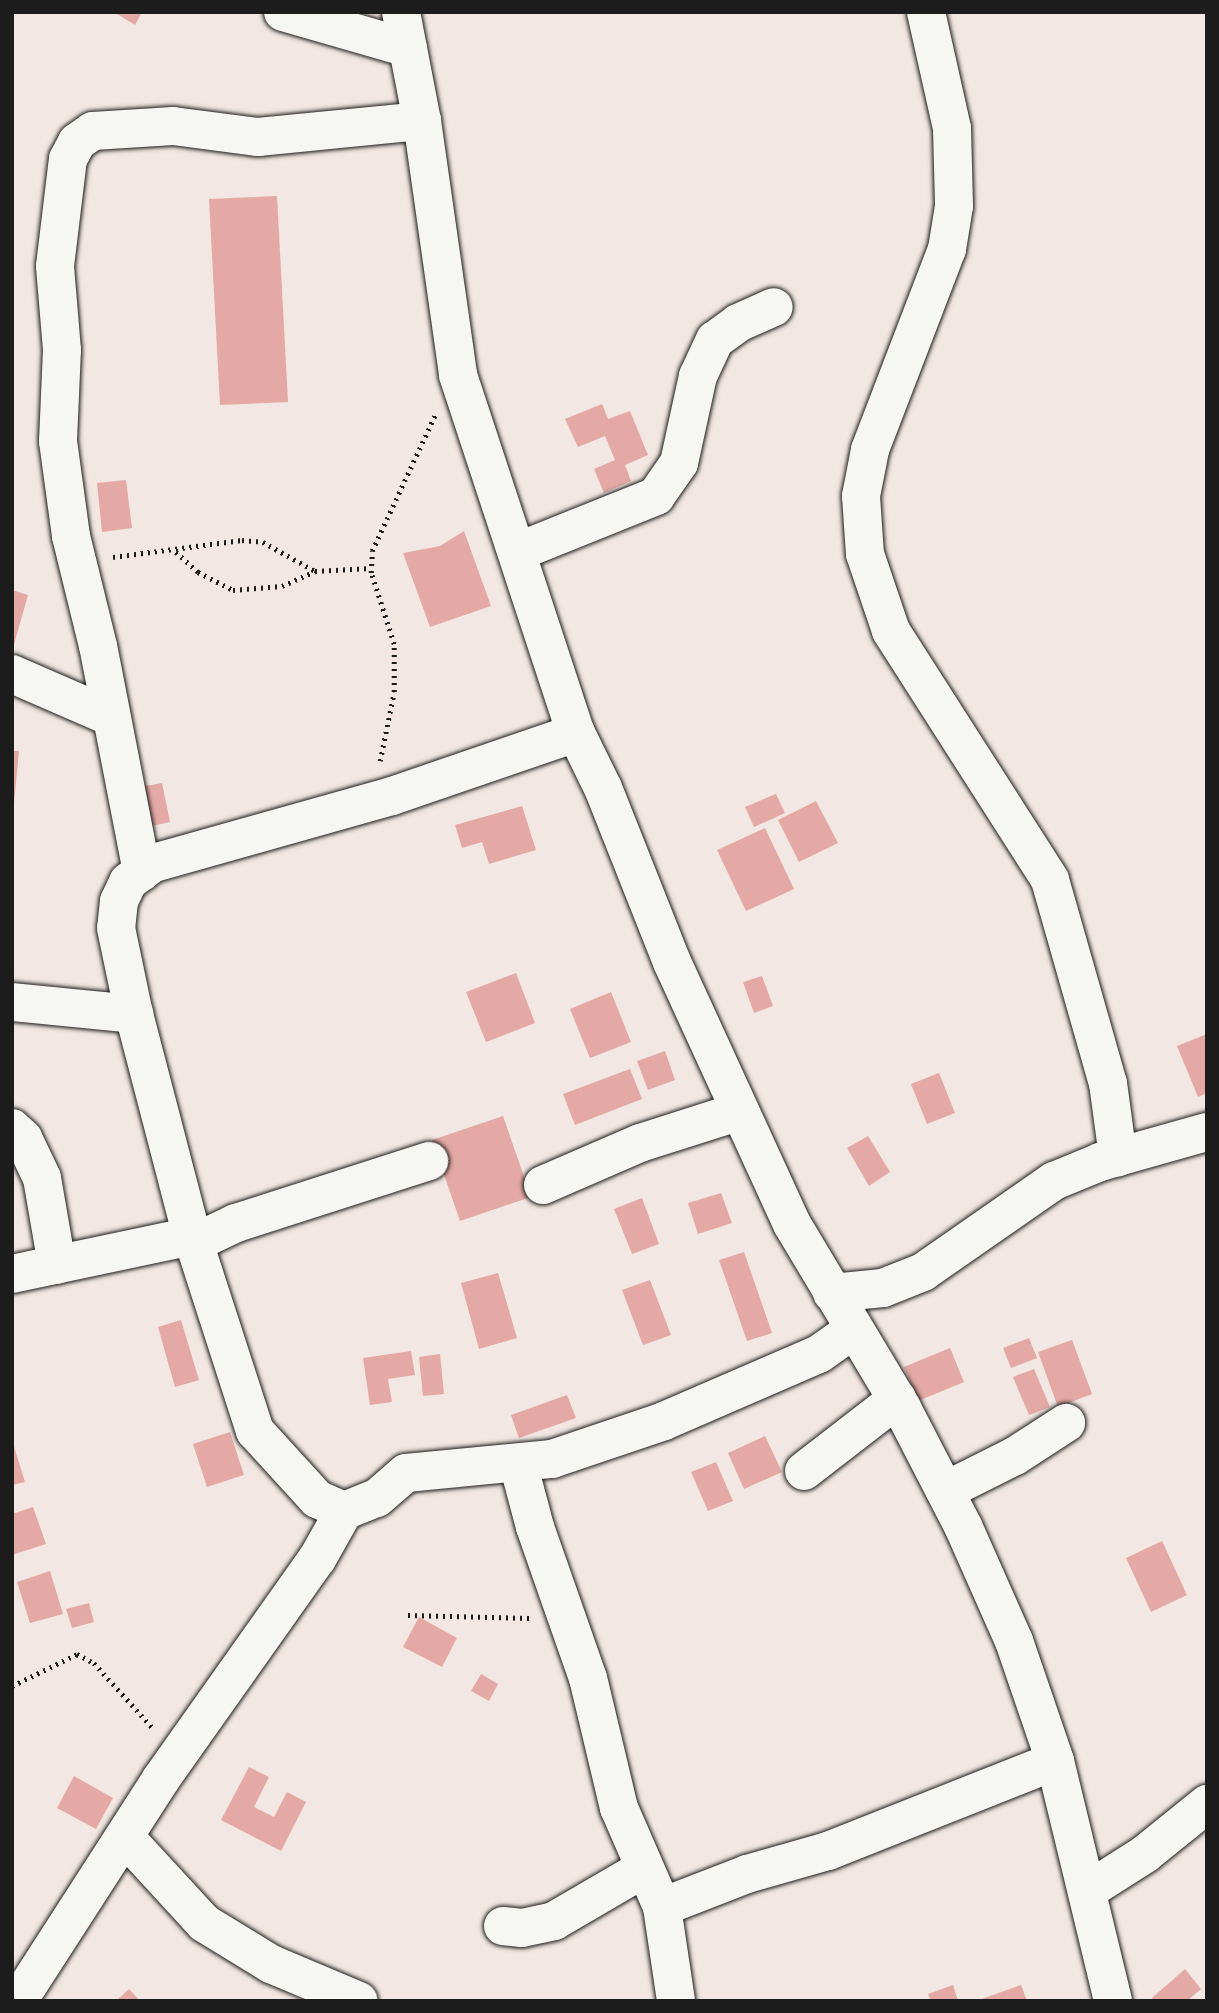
<!DOCTYPE html>
<style>
body{margin:0}
#map{position:relative;width:1219px;height:2013px;overflow:hidden;background:#f2e7e2;font-family:Mali,sans-serif}
div>[style]{position:absolute}
.building>*{inset:0;background:#e4a9a4}
.path>*{height:4.5px;margin-top:-2.25px;transform-origin:0;background:repeating-linear-gradient(90deg,#1c1c1c 0 2px,transparent 0 7px)}
.roads{filter:drop-shadow(0 0 2px #1c1c1c) drop-shadow(0 0 2px #1c1c1c)}
.minor>*{height:38px;margin:-19px;padding:0 19px;transform-origin:19px;border-radius:19px;background:#f6f6f2}
span{translate:-50% -50%;white-space:nowrap;text-align:center;line-height:1.15;-webkit-text-stroke:5px #f6f6f2;paint-order:stroke}
.frame{position:absolute;inset:0;border:14px solid #1c1c1c;pointer-events:none}
</style>
<div id="map">
<div class="building">
<i style="clip-path:polygon(114px 12px,142px 12px,135px 25px)"></i>
<i style="clip-path:polygon(277px 196px,288px 402px,220px 405px,209px 199px)"></i>
<i style="clip-path:polygon(602px 404px,608px 419px,630px 411px,648px 455px,625px 465px,631px 481px,604px 493px,594px 469px,615px 460px,605px 436px,578px 447px,565px 419px)"></i>
<i style="clip-path:polygon(126px 480px,132px 528px,102px 532px,97px 483px)"></i>
<i style="clip-path:polygon(464px 531px,491px 606px,430px 627px,403px 553px,440px 546px)"></i>
<i style="clip-path:polygon(12px 590px,28px 595px,13px 648px,12px 648px)"></i>
<i style="clip-path:polygon(12px 751px,19px 751px,14px 803px,12px 803px)"></i>
<i style="clip-path:polygon(162px 783px,170px 822px,143px 828px,135px 788px)"></i>
<i style="clip-path:polygon(776px 794px,785px 813px,754px 827px,745px 807px)"></i>
<i style="clip-path:polygon(816px 801px,838px 843px,799px 862px,778px 820px)"></i>
<i style="clip-path:polygon(522px 806px,536px 850px,489px 864px,482px 842px,462px 848px,455px 825px)"></i>
<i style="clip-path:polygon(765px 828px,794px 889px,746px 911px,717px 850px)"></i>
<i style="clip-path:polygon(516px 973px,535px 1023px,486px 1042px,466px 992px)"></i>
<i style="clip-path:polygon(762px 976px,773px 1006px,754px 1013px,743px 982px)"></i>
<i style="clip-path:polygon(611px 992px,631px 1042px,590px 1058px,570px 1009px)"></i>
<i style="clip-path:polygon(1207px 1034px,1207px 1093px,1198px 1097px,1177px 1046px)"></i>
<i style="clip-path:polygon(665px 1051px,675px 1080px,648px 1090px,637px 1061px)"></i>
<i style="clip-path:polygon(630px 1069px,642px 1099px,575px 1125px,563px 1094px)"></i>
<i style="clip-path:polygon(939px 1073px,955px 1113px,927px 1124px,911px 1084px)"></i>
<i style="clip-path:polygon(503px 1116px,531px 1197px,460px 1221px,432px 1140px)"></i>
<i style="clip-path:polygon(868px 1136px,890px 1172px,869px 1186px,847px 1148px)"></i>
<i style="clip-path:polygon(721px 1193px,732px 1223px,698px 1234px,688px 1203px)"></i>
<i style="clip-path:polygon(642px 1198px,659px 1244px,632px 1254px,614px 1209px)"></i>
<i style="clip-path:polygon(744px 1252px,772px 1333px,747px 1341px,719px 1260px)"></i>
<i style="clip-path:polygon(498px 1273px,517px 1338px,479px 1349px,461px 1283px)"></i>
<i style="clip-path:polygon(650px 1280px,671px 1335px,643px 1345px,622px 1290px)"></i>
<i style="clip-path:polygon(181px 1320px,199px 1380px,175px 1387px,158px 1327px)"></i>
<i style="clip-path:polygon(1029px 1338px,1037px 1358px,1011px 1368px,1003px 1348px)"></i>
<i style="clip-path:polygon(1072px 1340px,1092px 1394px,1058px 1407px,1038px 1352px)"></i>
<i style="clip-path:polygon(950px 1348px,964px 1382px,918px 1401px,904px 1367px)"></i>
<i style="clip-path:polygon(411px 1351px,415px 1375px,388px 1379px,392px 1402px,370px 1405px,363px 1358px)"></i>
<i style="clip-path:polygon(440px 1354px,444px 1394px,423px 1396px,419px 1357px)"></i>
<i style="clip-path:polygon(1034px 1369px,1050px 1407px,1029px 1415px,1013px 1377px)"></i>
<i style="clip-path:polygon(567px 1395px,576px 1418px,519px 1438px,511px 1415px)"></i>
<i style="clip-path:polygon(230px 1432px,244px 1475px,207px 1487px,193px 1444px)"></i>
<i style="clip-path:polygon(765px 1436px,782px 1472px,744px 1489px,728px 1453px)"></i>
<i style="clip-path:polygon(12px 1440px,25px 1482px,12px 1485px)"></i>
<i style="clip-path:polygon(716px 1462px,733px 1501px,708px 1511px,691px 1472px)"></i>
<i style="clip-path:polygon(33px 1507px,46px 1544px,12px 1555px,12px 1514px)"></i>
<i style="clip-path:polygon(1162px 1541px,1187px 1595px,1151px 1612px,1126px 1558px)"></i>
<i style="clip-path:polygon(50px 1571px,63px 1614px,30px 1623px,17px 1582px)"></i>
<i style="clip-path:polygon(89px 1603px,94px 1622px,72px 1628px,66px 1609px)"></i>
<i style="clip-path:polygon(419px 1617px,457px 1638px,442px 1667px,403px 1647px)"></i>
<i style="clip-path:polygon(481px 1674px,498px 1684px,489px 1701px,471px 1691px)"></i>
<i style="clip-path:polygon(249px 1767px,269px 1777px,254px 1807px,274px 1817px,287px 1792px,306px 1802px,281px 1851px,221px 1820px)"></i>
<i style="clip-path:polygon(74px 1776px,113px 1798px,96px 1829px,57px 1808px)"></i>
<i style="clip-path:polygon(1185px 1969px,1201px 1989px,1187px 2001px,1154px 2001px,1152px 1998px)"></i>
<i style="clip-path:polygon(953px 1985px,958px 2001px,931px 2001px,928px 1994px)"></i>
<i style="clip-path:polygon(1021px 1985px,1027px 2001px,979px 2001px,979px 2000px)"></i>
<i style="clip-path:polygon(129px 1989px,140px 2001px,116px 2001px)"></i>
</div>
<div class="path">
<i style="left:176px;top:552px;width:30px;rotate:42deg"></i>
<i style="left:198px;top:572px;width:39px;rotate:27deg"></i>
<i style="left:233px;top:590px;width:49px;rotate:-4.7deg"></i>
<i style="left:282px;top:586px;width:36px;rotate:-24deg"></i>
<i style="left:113px;top:557px;width:130px;rotate:-7.5deg"></i>
<i style="left:242px;top:540px;width:21px;rotate:5deg"></i>
<i style="left:263px;top:542px;width:60px;rotate:29.1deg"></i>
<i style="left:315px;top:571px;width:56px;rotate:-3.1deg"></i>
<i style="left:380px;top:761px;width:70px;rotate:-78.5deg"></i>
<i style="left:394px;top:692px;width:48px;rotate:-90deg"></i>
<i style="left:394px;top:644px;width:75px;rotate:-107.9deg"></i>
<i style="left:371px;top:573px;width:22px;rotate:-87deg"></i>
<i style="left:372px;top:551px;width:150px;rotate:-65.1deg"></i>
<i style="left:408px;top:1615px;width:122px;rotate:1.4deg"></i>
<i style="left:12px;top:1686px;width:72px;rotate:-26.2deg"></i>
<i style="left:77px;top:1654px;width:19px;rotate:28deg"></i>
<i style="left:94px;top:1663px;width:88px;rotate:47.8deg"></i>
</div>
<div class="roads">
<div class="minor">
<i style="left:283px;top:12px;width:130px;rotate:16.1deg"></i>
<i style="left:401px;top:12px;width:111px;rotate:79.1deg"></i>
<i style="left:422px;top:121px;width:257px;rotate:81.9deg"></i>
<i style="left:458px;top:375px;width:377px;rotate:71.8deg"></i>
<i style="left:576px;top:733px;width:61px;rotate:63.9deg"></i>
<i style="left:603px;top:788px;width:187px;rotate:68.4deg"></i>
<i style="left:672px;top:962px;width:288px;rotate:65.4deg"></i>
<i style="left:792px;top:1224px;width:214px;rotate:59.1deg"></i>
<i style="left:902px;top:1408px;width:133px;rotate:62.7deg"></i>
<i style="left:963px;top:1526px;width:126px;rotate:66.1deg"></i>
<i style="left:1014px;top:1641px;width:127px;rotate:71.1deg"></i>
<i style="left:1055px;top:1761px;width:247px;rotate:76.4deg"></i>
<i style="left:926px;top:12px;width:119px;rotate:77.4deg"></i>
<i style="left:952px;top:128px;width:78px;rotate:88.5deg"></i>
<i style="left:954px;top:206px;width:44px;rotate:99.2deg"></i>
<i style="left:947px;top:249px;width:215px;rotate:111deg"></i>
<i style="left:870px;top:450px;width:47px;rotate:101.1deg"></i>
<i style="left:861px;top:496px;width:58px;rotate:86.1deg"></i>
<i style="left:865px;top:554px;width:81px;rotate:71.3deg"></i>
<i style="left:891px;top:631px;width:295px;rotate:57.4deg"></i>
<i style="left:1050px;top:880px;width:211px;rotate:74.1deg"></i>
<i style="left:1108px;top:1083px;width:75px;rotate:82.3deg"></i>
<i style="left:517px;top:552px;width:150px;rotate:-21.9deg"></i>
<i style="left:656px;top:496px;width:40px;rotate:-55.1deg"></i>
<i style="left:679px;top:463px;width:89px;rotate:-77.7deg"></i>
<i style="left:698px;top:376px;width:40px;rotate:-65deg"></i>
<i style="left:715px;top:340px;width:29px;rotate:-36deg"></i>
<i style="left:738px;top:323px;width:39px;rotate:-24deg"></i>
<i style="left:12px;top:674px;width:108px;rotate:23.5deg"></i>
<i style="left:576px;top:733px;width:194px;rotate:161.1deg"></i>
<i style="left:392px;top:796px;width:248px;rotate:164.3deg"></i>
<i style="left:153px;top:863px;width:31px;rotate:143deg"></i>
<i style="left:128px;top:882px;width:21px;rotate:115deg"></i>
<i style="left:119px;top:901px;width:27px;rotate:96deg"></i>
<i style="left:116px;top:928px;width:88px;rotate:78.2deg"></i>
<i style="left:134px;top:1014px;width:229px;rotate:75.4deg"></i>
<i style="left:192px;top:1236px;width:205px;rotate:72.1deg"></i>
<i style="left:255px;top:1431px;width:92px;rotate:47.6deg"></i>
<i style="left:317px;top:1499px;width:30px;rotate:24deg"></i>
<i style="left:344px;top:1511px;width:35px;rotate:-22deg"></i>
<i style="left:377px;top:1498px;width:38px;rotate:-41deg"></i>
<i style="left:406px;top:1473px;width:147px;rotate:-5.5deg"></i>
<i style="left:552px;top:1459px;width:118px;rotate:-18.7deg"></i>
<i style="left:664px;top:1421px;width:169px;rotate:-23.4deg"></i>
<i style="left:819px;top:1354px;width:42px;rotate:-35.2deg"></i>
<i style="left:142px;top:872px;width:230px;rotate:-101deg"></i>
<i style="left:98px;top:646px;width:113px;rotate:-103.8deg"></i>
<i style="left:71px;top:536px;width:96px;rotate:-97.8deg"></i>
<i style="left:58px;top:441px;width:91px;rotate:-87.5deg"></i>
<i style="left:62px;top:350px;width:84px;rotate:-94.8deg"></i>
<i style="left:55px;top:266px;width:108px;rotate:-83.1deg"></i>
<i style="left:68px;top:159px;width:19px;rotate:-62deg"></i>
<i style="left:77px;top:142px;width:19px;rotate:-35deg"></i>
<i style="left:93px;top:131px;width:80px;rotate:-3.6deg"></i>
<i style="left:173px;top:126px;width:86px;rotate:7.4deg"></i>
<i style="left:258px;top:137px;width:165px;rotate:-5.6deg"></i>
<i style="left:12px;top:1002px;width:123px;rotate:5.6deg"></i>
<i style="left:12px;top:1128px;width:15px;rotate:42deg"></i>
<i style="left:23px;top:1138px;width:44px;rotate:64.6deg"></i>
<i style="left:42px;top:1178px;width:88px;rotate:80.2deg"></i>
<i style="left:543px;top:1185px;width:106px;rotate:-23.4deg"></i>
<i style="left:640px;top:1143px;width:105px;rotate:-17.7deg"></i>
<i style="left:194px;top:1243px;width:47px;rotate:-25.5deg"></i>
<i style="left:236px;top:1223px;width:203px;rotate:-17.8deg"></i>
<i style="left:12px;top:1274px;width:184px;rotate:-11.9deg"></i>
<i style="left:832px;top:1293px;width:51px;rotate:-5.6deg"></i>
<i style="left:883px;top:1288px;width:43px;rotate:-21.8deg"></i>
<i style="left:923px;top:1272px;width:160px;rotate:-34.8deg"></i>
<i style="left:1054px;top:1181px;width:50px;rotate:-22.4deg"></i>
<i style="left:1100px;top:1162px;width:111px;rotate:-15.7deg"></i>
<i style="left:518px;top:1463px;width:66px;rotate:75.1deg"></i>
<i style="left:535px;top:1527px;width:160px;rotate:70.7deg"></i>
<i style="left:588px;top:1678px;width:134px;rotate:76.6deg"></i>
<i style="left:619px;top:1808px;width:108px;rotate:66.5deg"></i>
<i style="left:662px;top:1907px;width:95px;rotate:81.5deg"></i>
<i style="left:804px;top:1471px;width:118px;rotate:-37.7deg"></i>
<i style="left:945px;top:1491px;width:78px;rotate:-26.6deg"></i>
<i style="left:1015px;top:1456px;width:61px;rotate:-32.9deg"></i>
<i style="left:125px;top:1837px;width:117px;rotate:47.4deg"></i>
<i style="left:204px;top:1923px;width:79px;rotate:31.5deg"></i>
<i style="left:271px;top:1964px;width:95px;rotate:22.8deg"></i>
<i style="left:1087px;top:1891px;width:69px;rotate:-32.5deg"></i>
<i style="left:1145px;top:1854px;width:80px;rotate:-38.9deg"></i>
<i style="left:662px;top:1907px;width:91px;rotate:-21.2deg"></i>
<i style="left:747px;top:1874px;width:84px;rotate:-15.9deg"></i>
<i style="left:828px;top:1851px;width:244px;rotate:-21.6deg"></i>
<i style="left:503px;top:1926px;width:19px;rotate:6deg"></i>
<i style="left:522px;top:1928px;width:33px;rotate:-12deg"></i>
<i style="left:554px;top:1921px;width:103px;rotate:-30.3deg"></i>
<i style="left:18px;top:2001px;width:264px;rotate:-57.2deg"></i>
<i style="left:161px;top:1779px;width:270px;rotate:-54.7deg"></i>
<i style="left:317px;top:1559px;width:55px;rotate:-60.6deg"></i>
</div>
</div>
<div class="frame"></div>
</div>
